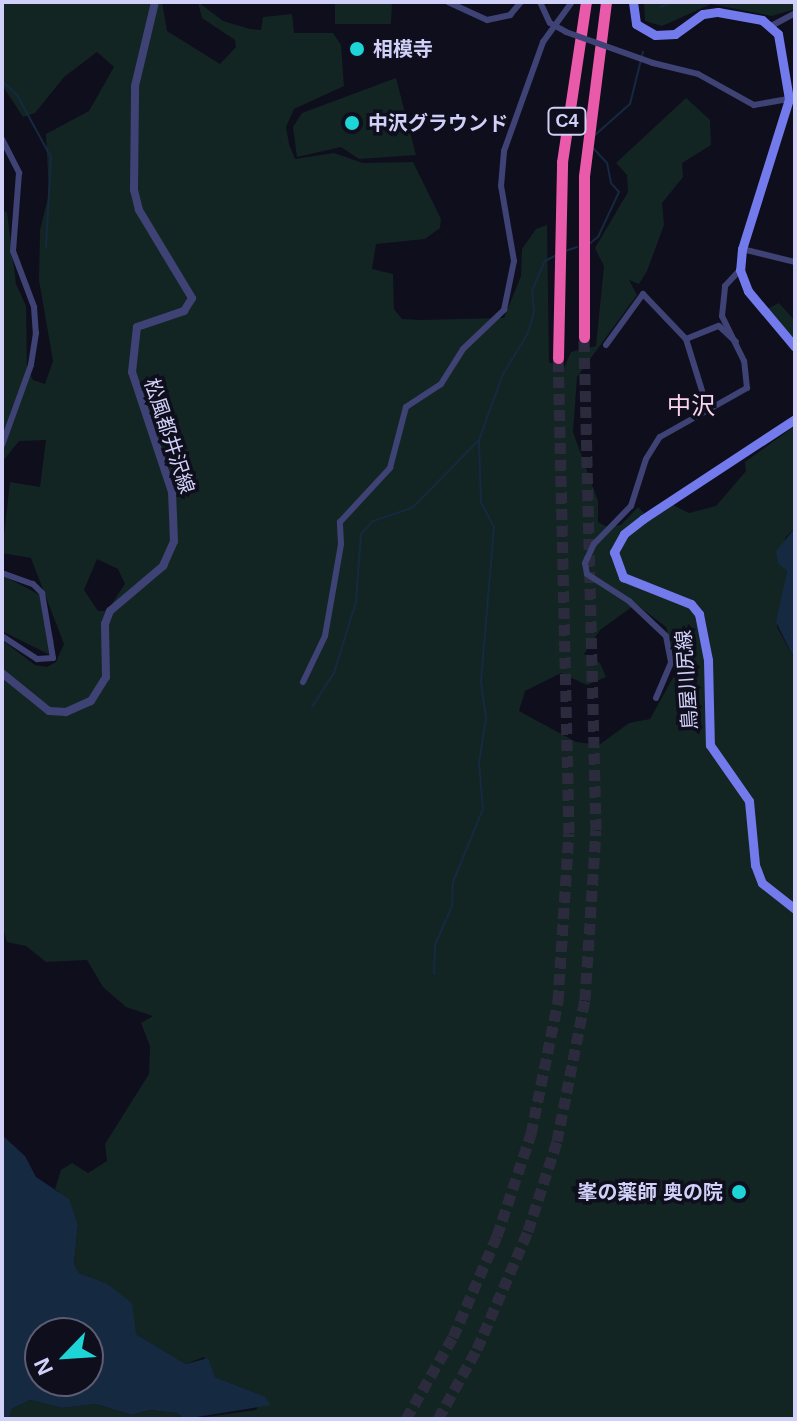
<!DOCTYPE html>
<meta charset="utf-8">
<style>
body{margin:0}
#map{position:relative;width:797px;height:1421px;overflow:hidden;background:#0f0e1c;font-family:Helvetica,"Noto Sans JP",sans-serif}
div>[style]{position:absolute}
.green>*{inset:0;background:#122523}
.water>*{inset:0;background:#152940}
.stream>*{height:2px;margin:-1px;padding:0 1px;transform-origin:1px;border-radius:1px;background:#152940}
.motorway-tunnel>*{height:11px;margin-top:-5.5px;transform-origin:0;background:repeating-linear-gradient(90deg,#2c2b3d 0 11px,transparent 0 16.5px)}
.minor>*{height:6px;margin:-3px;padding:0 3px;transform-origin:3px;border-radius:3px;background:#3f4275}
.tertiary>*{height:8px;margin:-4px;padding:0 4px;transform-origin:4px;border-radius:4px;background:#3f4275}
.secondary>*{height:9px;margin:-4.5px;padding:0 4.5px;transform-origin:4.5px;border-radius:4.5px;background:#737aec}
.motorway>*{height:11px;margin:-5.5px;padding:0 5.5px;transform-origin:5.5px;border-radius:5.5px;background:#e95baa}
.minor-bridge>*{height:6px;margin:-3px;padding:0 3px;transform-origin:3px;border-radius:3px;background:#3f4275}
.dots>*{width:22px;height:22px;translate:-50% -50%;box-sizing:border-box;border:4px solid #0f0e1c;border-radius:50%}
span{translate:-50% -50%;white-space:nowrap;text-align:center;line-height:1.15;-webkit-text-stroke:7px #0f0e1c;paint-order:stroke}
.shield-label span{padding:2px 6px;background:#0f0e1c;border:2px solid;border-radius:6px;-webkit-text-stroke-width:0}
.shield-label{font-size:18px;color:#d1d0f9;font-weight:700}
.poi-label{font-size:20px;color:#d1d0f9;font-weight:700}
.left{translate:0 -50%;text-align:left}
.right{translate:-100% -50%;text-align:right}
.street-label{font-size:20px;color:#d1d0f9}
.quarter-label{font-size:24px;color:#f9d2ee}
.frame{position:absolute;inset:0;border:4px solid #d1d0f9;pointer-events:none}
.north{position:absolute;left:24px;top:1317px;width:80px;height:80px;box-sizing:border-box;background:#0f0e1c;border:2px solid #5d5c74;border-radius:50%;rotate:245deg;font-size:22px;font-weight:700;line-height:32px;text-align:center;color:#d1d0f9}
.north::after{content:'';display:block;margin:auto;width:28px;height:36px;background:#1dd4d7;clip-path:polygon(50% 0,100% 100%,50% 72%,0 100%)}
</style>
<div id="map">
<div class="green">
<i style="clip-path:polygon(evenodd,2px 2px,162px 2px,167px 31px,220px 64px,236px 47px,235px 40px,202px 18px,198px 2px,223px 21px,250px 29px,261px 30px,263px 17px,292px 14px,294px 33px,333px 33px,341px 45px,344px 86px,294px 109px,286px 127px,289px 144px,295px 159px,334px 153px,363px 163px,413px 162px,441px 219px,440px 228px,425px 239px,376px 244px,372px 269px,393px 274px,394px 309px,402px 319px,420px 320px,504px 318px,521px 276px,522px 249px,536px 229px,547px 225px,549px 362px,563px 370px,571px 352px,596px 346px,604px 266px,595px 248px,628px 192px,627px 175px,616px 163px,686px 98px,710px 120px,711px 145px,682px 163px,683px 177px,662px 203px,664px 225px,647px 271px,639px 284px,629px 280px,637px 295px,577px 377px,573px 432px,598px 501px,598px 522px,607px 527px,621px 525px,638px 507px,651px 520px,673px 505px,689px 513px,716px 506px,746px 471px,745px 462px,795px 426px,795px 528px,785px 538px,787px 570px,777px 627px,795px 660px,795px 1419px,192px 1419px,256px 1410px,264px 1396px,215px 1377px,204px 1357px,186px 1364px,136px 1334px,106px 1283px,79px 1273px,74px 1264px,78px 1224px,69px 1200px,55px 1189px,61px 1170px,72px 1163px,88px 1173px,107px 1161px,105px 1144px,149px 1074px,150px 1046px,141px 1023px,153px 1016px,126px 1007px,103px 987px,87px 960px,46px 962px,26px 946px,7px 942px,2px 924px,2px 640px,35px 665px,47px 667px,56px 662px,64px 644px,31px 558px,2px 553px,10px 482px,40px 487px,46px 440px,19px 441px,2px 462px,2px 211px,7px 212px,16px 284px,26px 306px,27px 368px,33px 380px,45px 384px,53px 361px,39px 280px,40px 230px,49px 194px,46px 134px,89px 111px,114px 67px,97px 52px,64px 77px,35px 113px,23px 117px,2px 85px,2px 2px,97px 559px,118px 569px,125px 584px,107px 611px,98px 611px,84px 590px,97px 559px,2px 2px,636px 604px,666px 627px,673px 651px,675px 674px,650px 719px,629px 723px,599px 745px,576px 742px,519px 711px,525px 691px,561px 673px,587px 685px,606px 677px,600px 663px,584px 654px,600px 630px,636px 604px)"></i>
<i style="clip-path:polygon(335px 2px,392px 2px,391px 24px,335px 24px)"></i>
<i style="clip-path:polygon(644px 2px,795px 2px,795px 9px,772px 16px,711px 4px,662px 26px,645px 21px)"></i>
<i style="clip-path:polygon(396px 78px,416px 155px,359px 159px,341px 147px,297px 157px,293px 127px,302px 113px)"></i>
<i style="clip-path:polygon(779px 303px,795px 321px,795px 343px,767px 309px)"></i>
<i style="clip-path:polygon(2px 575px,40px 595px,54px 641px,50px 655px,2px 631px)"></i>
<i style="clip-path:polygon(30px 1400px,62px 1408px,96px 1404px,132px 1415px,149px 1410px,177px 1413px,184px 1419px,9px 1419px,12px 1409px)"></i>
</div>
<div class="water">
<i style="clip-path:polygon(795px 528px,795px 660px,776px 622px,787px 571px,778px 563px,776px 551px)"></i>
<i style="clip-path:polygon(evenodd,2px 1135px,25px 1156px,36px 1177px,69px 1199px,78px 1224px,74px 1264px,79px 1273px,106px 1283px,132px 1303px,136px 1334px,186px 1364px,208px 1358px,215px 1377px,264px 1396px,271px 1405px,184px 1419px,177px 1413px,149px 1410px,132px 1415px,96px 1404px,62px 1408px,30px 1400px,12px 1409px,9px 1419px,2px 1419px,2px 1135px,40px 1333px,88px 1333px,88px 1381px,40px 1381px,40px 1333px)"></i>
</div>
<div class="stream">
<i style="left:661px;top:7px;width:12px;rotate:-24deg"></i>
<i style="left:2px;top:81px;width:21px;rotate:43deg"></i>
<i style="left:17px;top:95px;width:71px;rotate:61.3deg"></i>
<i style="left:51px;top:157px;width:90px;rotate:93.2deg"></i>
<i style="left:595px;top:135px;width:47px;rotate:-41.5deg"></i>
<i style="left:630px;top:104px;width:54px;rotate:-76deg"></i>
<i style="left:588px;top:245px;width:13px;rotate:-39deg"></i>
<i style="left:598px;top:237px;width:50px;rotate:-65deg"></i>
<i style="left:619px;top:192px;width:12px;rotate:-132deg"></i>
<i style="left:611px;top:183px;width:20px;rotate:-101deg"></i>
<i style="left:607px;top:163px;width:21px;rotate:-133deg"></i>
<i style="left:565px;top:251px;width:13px;rotate:-18deg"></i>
<i style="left:312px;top:707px;width:40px;rotate:-57.1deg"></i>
<i style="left:334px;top:673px;width:74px;rotate:-72.8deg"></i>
<i style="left:356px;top:602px;width:68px;rotate:-85.8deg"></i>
<i style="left:361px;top:534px;width:18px;rotate:-47deg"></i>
<i style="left:373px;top:521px;width:41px;rotate:-18.4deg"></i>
<i style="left:412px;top:508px;width:95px;rotate:-45.4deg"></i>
<i style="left:479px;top:440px;width:70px;rotate:-70deg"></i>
<i style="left:503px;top:374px;width:48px;rotate:-58.6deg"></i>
<i style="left:528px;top:333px;width:22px;rotate:-74deg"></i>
<i style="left:534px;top:312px;width:21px;rotate:-95deg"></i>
<i style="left:532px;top:291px;width:33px;rotate:-67deg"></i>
<i style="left:545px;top:261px;width:11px;rotate:-27deg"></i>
<i style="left:434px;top:974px;width:29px;rotate:-88deg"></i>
<i style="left:435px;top:945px;width:43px;rotate:-66.4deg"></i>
<i style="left:452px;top:906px;width:24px;rotate:-88deg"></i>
<i style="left:453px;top:882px;width:79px;rotate:-67.7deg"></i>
<i style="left:483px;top:809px;width:46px;rotate:-95deg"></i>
<i style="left:479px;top:763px;width:46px;rotate:-81.2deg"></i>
<i style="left:486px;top:718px;width:37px;rotate:-98deg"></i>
<i style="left:481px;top:681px;width:155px;rotate:-85.2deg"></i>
<i style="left:494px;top:527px;width:27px;rotate:-118deg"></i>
<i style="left:481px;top:503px;width:62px;rotate:-91.8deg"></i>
</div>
<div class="motorway-tunnel">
<i style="left:406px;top:1419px;width:95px;rotate:-60.2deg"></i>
<i style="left:453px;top:1337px;width:110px;rotate:-66.5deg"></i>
<i style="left:497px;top:1236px;width:108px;rotate:-71.6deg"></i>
<i style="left:531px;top:1134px;width:136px;rotate:-78.5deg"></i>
<i style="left:558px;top:1001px;width:168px;rotate:-86.3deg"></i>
<i style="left:569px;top:833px;width:475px;rotate:-91.3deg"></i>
<i style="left:438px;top:1419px;width:80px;rotate:-60.9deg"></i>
<i style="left:477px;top:1349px;width:129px;rotate:-66.6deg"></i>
<i style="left:528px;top:1231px;width:95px;rotate:-72.1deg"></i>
<i style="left:557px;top:1141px;width:144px;rotate:-78.8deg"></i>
<i style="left:585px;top:1000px;width:170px;rotate:-86.3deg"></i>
<i style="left:596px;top:830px;width:493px;rotate:-91.4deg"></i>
</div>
<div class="minor">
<i style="left:448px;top:2px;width:43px;rotate:24.8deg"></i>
<i style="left:487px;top:20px;width:24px;rotate:-12deg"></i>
<i style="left:510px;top:15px;width:17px;rotate:-50deg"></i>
<i style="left:540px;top:2px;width:23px;rotate:65deg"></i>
<i style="left:550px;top:23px;width:18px;rotate:29deg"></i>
<i style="left:771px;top:26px;width:27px;rotate:-28deg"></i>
<i style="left:653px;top:63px;width:46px;rotate:13.7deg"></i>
<i style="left:698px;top:74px;width:64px;rotate:29deg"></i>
<i style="left:754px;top:105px;width:36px;rotate:-10deg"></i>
<i style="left:2px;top:139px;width:38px;rotate:63deg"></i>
<i style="left:19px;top:173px;width:78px;rotate:94.4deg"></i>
<i style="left:13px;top:251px;width:60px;rotate:69.4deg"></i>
<i style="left:34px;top:307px;width:26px;rotate:86deg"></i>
<i style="left:36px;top:333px;width:32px;rotate:99deg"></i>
<i style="left:31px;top:365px;width:85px;rotate:109.9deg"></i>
<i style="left:742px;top:249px;width:55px;rotate:13.8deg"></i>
<i style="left:686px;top:339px;width:35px;rotate:-22deg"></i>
<i style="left:719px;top:326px;width:23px;rotate:43deg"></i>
<i style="left:606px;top:345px;width:63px;rotate:-54deg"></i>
<i style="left:643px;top:294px;width:62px;rotate:46.3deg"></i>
<i style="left:686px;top:339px;width:74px;rotate:72.8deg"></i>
<i style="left:2px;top:573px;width:33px;rotate:20deg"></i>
<i style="left:33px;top:584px;width:13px;rotate:45deg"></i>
<i style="left:42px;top:593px;width:66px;rotate:80.4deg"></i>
<i style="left:53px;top:658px;width:16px;rotate:176deg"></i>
<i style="left:37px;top:659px;width:42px;rotate:-146.7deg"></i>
<i style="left:303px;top:682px;width:51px;rotate:-64.4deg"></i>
<i style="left:325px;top:636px;width:93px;rotate:-80.1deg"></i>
<i style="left:341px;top:544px;width:22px;rotate:-93deg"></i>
<i style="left:340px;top:522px;width:74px;rotate:-47.2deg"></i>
<i style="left:390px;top:468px;width:63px;rotate:-75.3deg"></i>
<i style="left:406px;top:407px;width:42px;rotate:-33.3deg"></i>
<i style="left:441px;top:384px;width:41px;rotate:-57.8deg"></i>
<i style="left:463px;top:349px;width:57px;rotate:-43.6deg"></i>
<i style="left:504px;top:310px;width:50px;rotate:-78.5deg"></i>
<i style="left:514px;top:261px;width:76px;rotate:-99.8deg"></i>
<i style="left:501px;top:186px;width:35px;rotate:-85deg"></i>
<i style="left:504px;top:151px;width:116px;rotate:-70.3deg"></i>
<i style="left:543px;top:42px;width:49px;rotate:-54.1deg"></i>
<i style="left:656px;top:698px;width:39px;rotate:-67deg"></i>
<i style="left:671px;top:662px;width:26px;rotate:-101deg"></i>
<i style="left:666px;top:636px;width:51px;rotate:-136.6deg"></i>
<i style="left:629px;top:601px;width:50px;rotate:-147.3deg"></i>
<i style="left:587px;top:574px;width:11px;rotate:-100deg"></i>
<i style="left:585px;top:563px;width:21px;rotate:-65deg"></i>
<i style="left:594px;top:544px;width:53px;rotate:-45.8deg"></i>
<i style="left:631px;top:506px;width:49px;rotate:-72.3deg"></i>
<i style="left:646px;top:459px;width:26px;rotate:-58deg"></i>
<i style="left:660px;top:437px;width:100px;rotate:-29.4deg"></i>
<i style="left:747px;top:388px;width:27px;rotate:-96deg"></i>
<i style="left:744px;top:361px;width:50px;rotate:-116.1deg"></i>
<i style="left:722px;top:316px;width:30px;rotate:-84deg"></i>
<i style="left:725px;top:286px;width:22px;rotate:-47deg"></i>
</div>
<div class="tertiary">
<i style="left:2px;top:673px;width:60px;rotate:39deg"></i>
<i style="left:49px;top:711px;width:17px;rotate:3deg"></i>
<i style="left:66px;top:712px;width:27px;rotate:-24deg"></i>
<i style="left:91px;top:701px;width:28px;rotate:-58deg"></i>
<i style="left:106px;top:677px;width:53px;rotate:-91.1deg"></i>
<i style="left:105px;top:624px;width:14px;rotate:-69deg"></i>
<i style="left:110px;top:611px;width:70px;rotate:-40.3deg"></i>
<i style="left:163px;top:566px;width:27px;rotate:-66deg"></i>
<i style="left:174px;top:541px;width:49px;rotate:-92.3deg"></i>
<i style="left:172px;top:492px;width:126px;rotate:-108.4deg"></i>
<i style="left:132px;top:372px;width:45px;rotate:-83.7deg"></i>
<i style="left:137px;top:327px;width:50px;rotate:-18.8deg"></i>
<i style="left:184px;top:311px;width:15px;rotate:-58deg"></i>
<i style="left:192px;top:298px;width:103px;rotate:-121.1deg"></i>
<i style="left:139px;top:210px;width:21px;rotate:-104deg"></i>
<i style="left:134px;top:190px;width:104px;rotate:-89.4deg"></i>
<i style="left:135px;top:86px;width:86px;rotate:-76.6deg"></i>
</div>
<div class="secondary">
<i style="left:633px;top:2px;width:22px;rotate:82deg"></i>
<i style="left:636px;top:24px;width:22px;rotate:30deg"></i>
<i style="left:655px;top:35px;width:20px;rotate:-3deg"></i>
<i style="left:675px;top:34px;width:34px;rotate:-36deg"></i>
<i style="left:703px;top:14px;width:15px;rotate:-8deg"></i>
<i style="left:718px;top:12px;width:45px;rotate:10.3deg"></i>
<i style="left:762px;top:20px;width:21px;rotate:41deg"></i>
<i style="left:778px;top:34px;width:66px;rotate:80.4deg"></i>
<i style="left:789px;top:99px;width:157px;rotate:107.4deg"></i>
<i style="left:742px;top:249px;width:21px;rotate:95deg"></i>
<i style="left:740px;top:270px;width:22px;rotate:69deg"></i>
<i style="left:748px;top:291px;width:73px;rotate:50deg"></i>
<i style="left:795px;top:419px;width:182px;rotate:146.7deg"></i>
<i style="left:643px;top:519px;width:24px;rotate:142deg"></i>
<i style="left:624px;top:534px;width:21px;rotate:119deg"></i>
<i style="left:614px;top:552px;width:27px;rotate:70deg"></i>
<i style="left:623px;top:577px;width:73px;rotate:21.7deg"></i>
<i style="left:691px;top:604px;width:13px;rotate:51deg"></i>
<i style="left:699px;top:614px;width:47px;rotate:78.9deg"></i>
<i style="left:708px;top:660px;width:85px;rotate:88.7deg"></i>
<i style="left:710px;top:745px;width:68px;rotate:55.1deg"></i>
<i style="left:749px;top:801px;width:64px;rotate:84.6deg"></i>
<i style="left:755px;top:865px;width:19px;rotate:69deg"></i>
<i style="left:762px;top:883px;width:42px;rotate:38.2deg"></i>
</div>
<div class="motorway">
<i style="left:584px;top:337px;width:161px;rotate:-90deg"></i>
<i style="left:584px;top:176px;width:175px;rotate:-82.8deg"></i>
<i style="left:558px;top:358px;width:196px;rotate:-88.8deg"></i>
<i style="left:562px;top:162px;width:162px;rotate:-81.5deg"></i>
</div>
<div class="minor-bridge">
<i style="left:566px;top:32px;width:92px;rotate:19.6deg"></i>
</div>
<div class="dots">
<i style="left:357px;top:49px;background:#1dd4d7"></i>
<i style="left:352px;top:123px;background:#1dd4d7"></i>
<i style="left:739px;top:1192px;background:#1dd4d7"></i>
</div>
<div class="shield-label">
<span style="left:567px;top:121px">C4</span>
</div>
<div class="poi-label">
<span class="left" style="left:373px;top:49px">相模寺</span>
<span class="left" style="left:368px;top:123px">中沢グラウンド</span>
<span class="right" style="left:723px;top:1192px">峯の薬師 奥の院</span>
</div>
<div class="street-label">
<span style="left:169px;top:436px;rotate:72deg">松風都井沢線</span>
<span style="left:687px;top:680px;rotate:-94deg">鳥屋川尻線</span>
</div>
<div class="quarter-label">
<span style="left:691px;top:406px">中沢</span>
</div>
<div class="frame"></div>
<div class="north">N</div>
</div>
